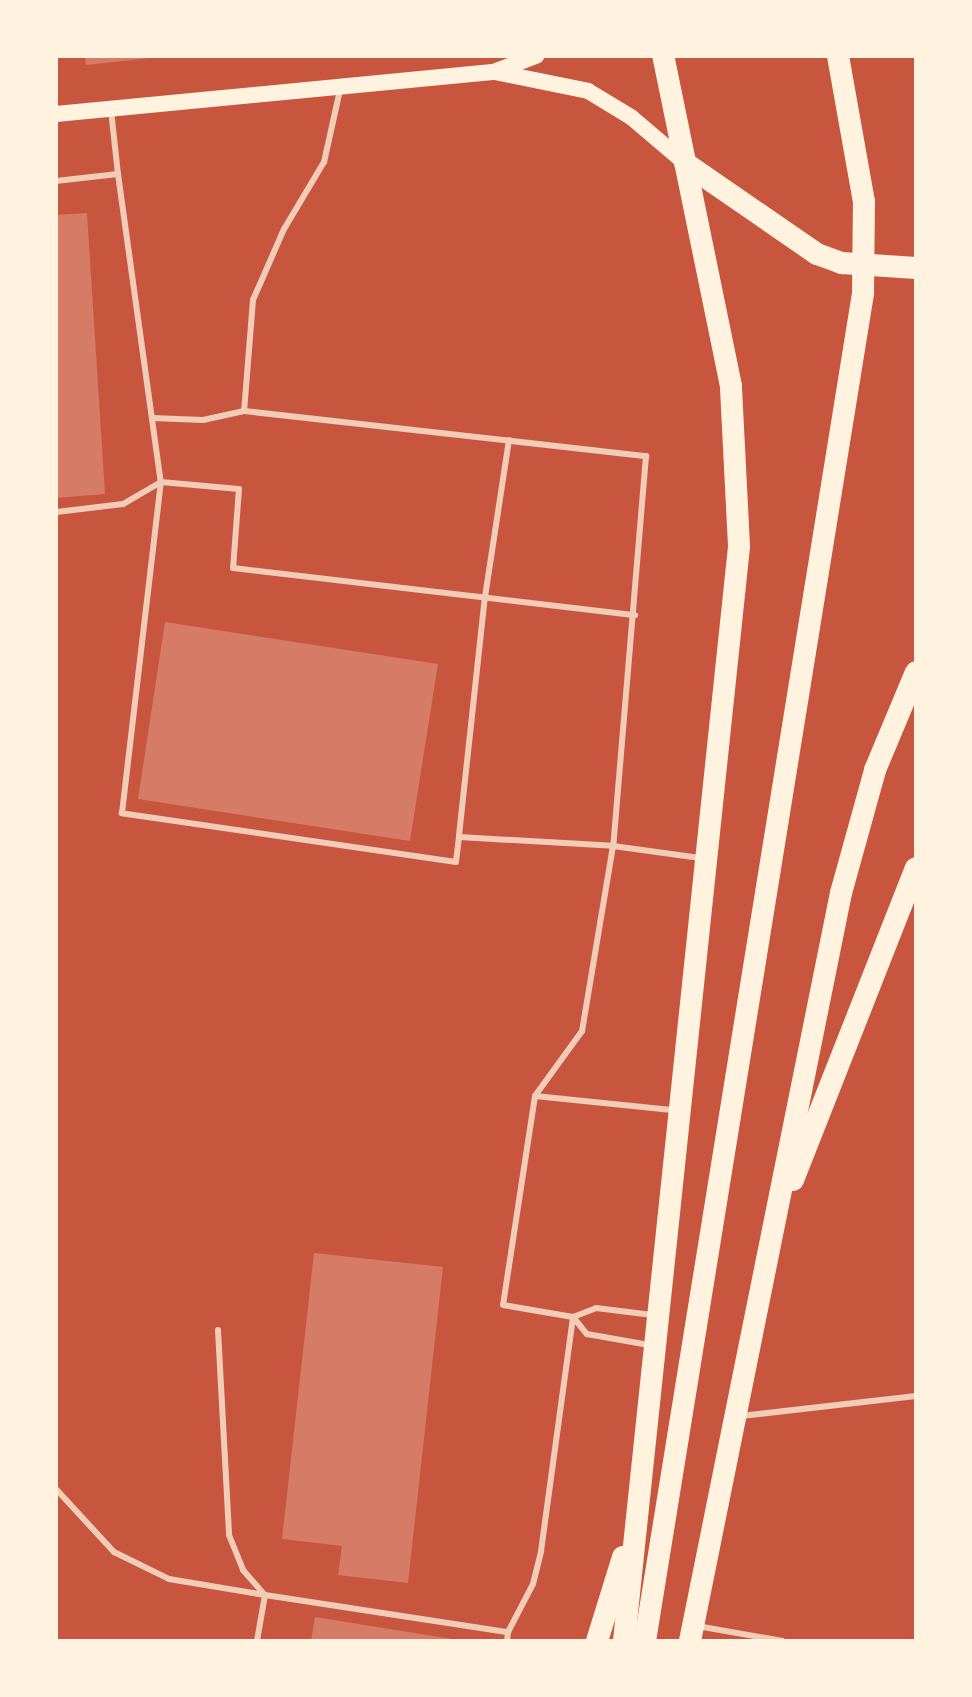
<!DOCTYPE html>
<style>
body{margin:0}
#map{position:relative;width:972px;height:1697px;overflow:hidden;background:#c8553d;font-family:"Public Sans",sans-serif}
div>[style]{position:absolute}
.building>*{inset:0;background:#d67c66}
.service>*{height:6px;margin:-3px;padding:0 3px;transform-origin:3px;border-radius:3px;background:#f1ccb7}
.secondary>*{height:16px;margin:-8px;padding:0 8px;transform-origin:8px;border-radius:8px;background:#fff3e0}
.trunk>*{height:22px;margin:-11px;padding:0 11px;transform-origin:11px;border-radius:11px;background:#fff3e0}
span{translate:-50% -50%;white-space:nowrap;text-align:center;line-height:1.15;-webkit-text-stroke:7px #fff3e0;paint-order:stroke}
.frame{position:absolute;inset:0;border:58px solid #fff3e0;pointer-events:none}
</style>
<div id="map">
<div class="building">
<i style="clip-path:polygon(85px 56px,151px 56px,151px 58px,86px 65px)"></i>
<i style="clip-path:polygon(87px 213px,105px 494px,56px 498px,56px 215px)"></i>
<i style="clip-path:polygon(165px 622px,438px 664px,410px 841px,138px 799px)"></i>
<i style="clip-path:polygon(314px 1253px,443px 1267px,408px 1583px,338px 1575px,342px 1546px,282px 1539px)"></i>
<i style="clip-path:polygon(315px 1617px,452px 1639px,452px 1641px,311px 1641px)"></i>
</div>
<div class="service">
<i style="left:340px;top:90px;width:74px;rotate:102.5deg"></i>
<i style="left:324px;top:162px;width:78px;rotate:120.8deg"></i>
<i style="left:284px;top:229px;width:77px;rotate:113.6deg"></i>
<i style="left:253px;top:300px;width:111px;rotate:94.6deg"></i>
<i style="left:244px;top:411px;width:405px;rotate:6.4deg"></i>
<i style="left:646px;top:456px;width:391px;rotate:94.8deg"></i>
<i style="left:613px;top:846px;width:88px;rotate:7.9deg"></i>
<i style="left:111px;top:110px;width:64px;rotate:83.8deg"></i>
<i style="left:56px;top:181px;width:62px;rotate:-6.4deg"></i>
<i style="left:118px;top:174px;width:311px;rotate:82.1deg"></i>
<i style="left:161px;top:482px;width:44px;rotate:149.9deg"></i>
<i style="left:123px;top:504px;width:67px;rotate:173.2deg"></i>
<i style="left:152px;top:418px;width:51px;rotate:2.2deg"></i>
<i style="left:203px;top:420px;width:42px;rotate:-12.4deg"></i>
<i style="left:509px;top:440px;width:158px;rotate:98.7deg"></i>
<i style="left:485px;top:596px;width:242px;rotate:96.2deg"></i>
<i style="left:459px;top:837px;width:154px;rotate:3.3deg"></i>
<i style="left:613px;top:846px;width:188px;rotate:99.5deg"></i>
<i style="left:582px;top:1031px;width:80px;rotate:125.9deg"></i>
<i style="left:535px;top:1096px;width:140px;rotate:5.8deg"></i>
<i style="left:459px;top:837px;width:25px;rotate:97deg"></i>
<i style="left:456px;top:862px;width:338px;rotate:-171.7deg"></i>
<i style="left:122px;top:813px;width:333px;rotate:-83.3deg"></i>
<i style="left:161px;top:482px;width:78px;rotate:5.1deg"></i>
<i style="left:239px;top:489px;width:79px;rotate:94.3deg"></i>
<i style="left:233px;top:568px;width:405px;rotate:6.7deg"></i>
<i style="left:535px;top:1096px;width:211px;rotate:98.7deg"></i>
<i style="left:503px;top:1305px;width:71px;rotate:9.7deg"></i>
<i style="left:573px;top:1317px;width:25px;rotate:-21deg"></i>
<i style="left:596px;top:1308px;width:57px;rotate:7deg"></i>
<i style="left:573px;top:1317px;width:22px;rotate:51deg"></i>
<i style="left:587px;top:1334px;width:63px;rotate:10.1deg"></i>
<i style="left:218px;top:1330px;width:205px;rotate:86.9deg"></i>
<i style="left:229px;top:1535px;width:38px;rotate:68deg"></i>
<i style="left:243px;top:1570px;width:33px;rotate:49deg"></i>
<i style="left:265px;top:1595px;width:246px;rotate:8.7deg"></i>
<i style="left:508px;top:1632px;width:9px;rotate:96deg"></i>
<i style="left:741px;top:1416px;width:176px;rotate:-6.5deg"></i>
<i style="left:56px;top:1489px;width:86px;rotate:47.4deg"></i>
<i style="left:114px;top:1552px;width:61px;rotate:26.1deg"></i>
<i style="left:169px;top:1579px;width:97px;rotate:9.5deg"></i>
<i style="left:265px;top:1595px;width:47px;rotate:99.9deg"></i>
<i style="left:697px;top:1626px;width:87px;rotate:9.9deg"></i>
<i style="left:508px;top:1632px;width:54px;rotate:-62.5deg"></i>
<i style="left:533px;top:1584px;width:34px;rotate:-76deg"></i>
<i style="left:541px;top:1551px;width:236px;rotate:-82.2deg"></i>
</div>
<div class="secondary">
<i style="left:496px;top:71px;width:43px;rotate:-20.6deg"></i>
<i style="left:56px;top:114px;width:441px;rotate:-5.5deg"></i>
<i style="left:495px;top:72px;width:95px;rotate:11.5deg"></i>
<i style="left:588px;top:91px;width:50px;rotate:31.2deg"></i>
<i style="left:631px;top:117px;width:71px;rotate:40.4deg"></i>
</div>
<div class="trunk">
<i style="left:685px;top:163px;width:160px;rotate:34.6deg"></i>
<i style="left:817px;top:254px;width:27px;rotate:20deg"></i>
<i style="left:842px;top:263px;width:74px;rotate:3.9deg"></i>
<i style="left:793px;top:1180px;width:335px;rotate:-68.5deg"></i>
<i style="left:597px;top:1641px;width:88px;rotate:-72.8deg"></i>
<i style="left:624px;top:1641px;width:1101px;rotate:-84deg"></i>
<i style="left:739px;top:546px;width:160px;rotate:-92.9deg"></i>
<i style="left:731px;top:386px;width:337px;rotate:-101.6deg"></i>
<i style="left:645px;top:1641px;width:1366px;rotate:-80.81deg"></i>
<i style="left:863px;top:293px;width:91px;rotate:-89.4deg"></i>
<i style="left:864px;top:202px;width:148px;rotate:-100.1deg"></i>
<i style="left:690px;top:1641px;width:763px;rotate:-78.59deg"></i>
<i style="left:841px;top:893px;width:128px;rotate:-74.5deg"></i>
<i style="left:875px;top:770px;width:106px;rotate:-67.3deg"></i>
</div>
<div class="frame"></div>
</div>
